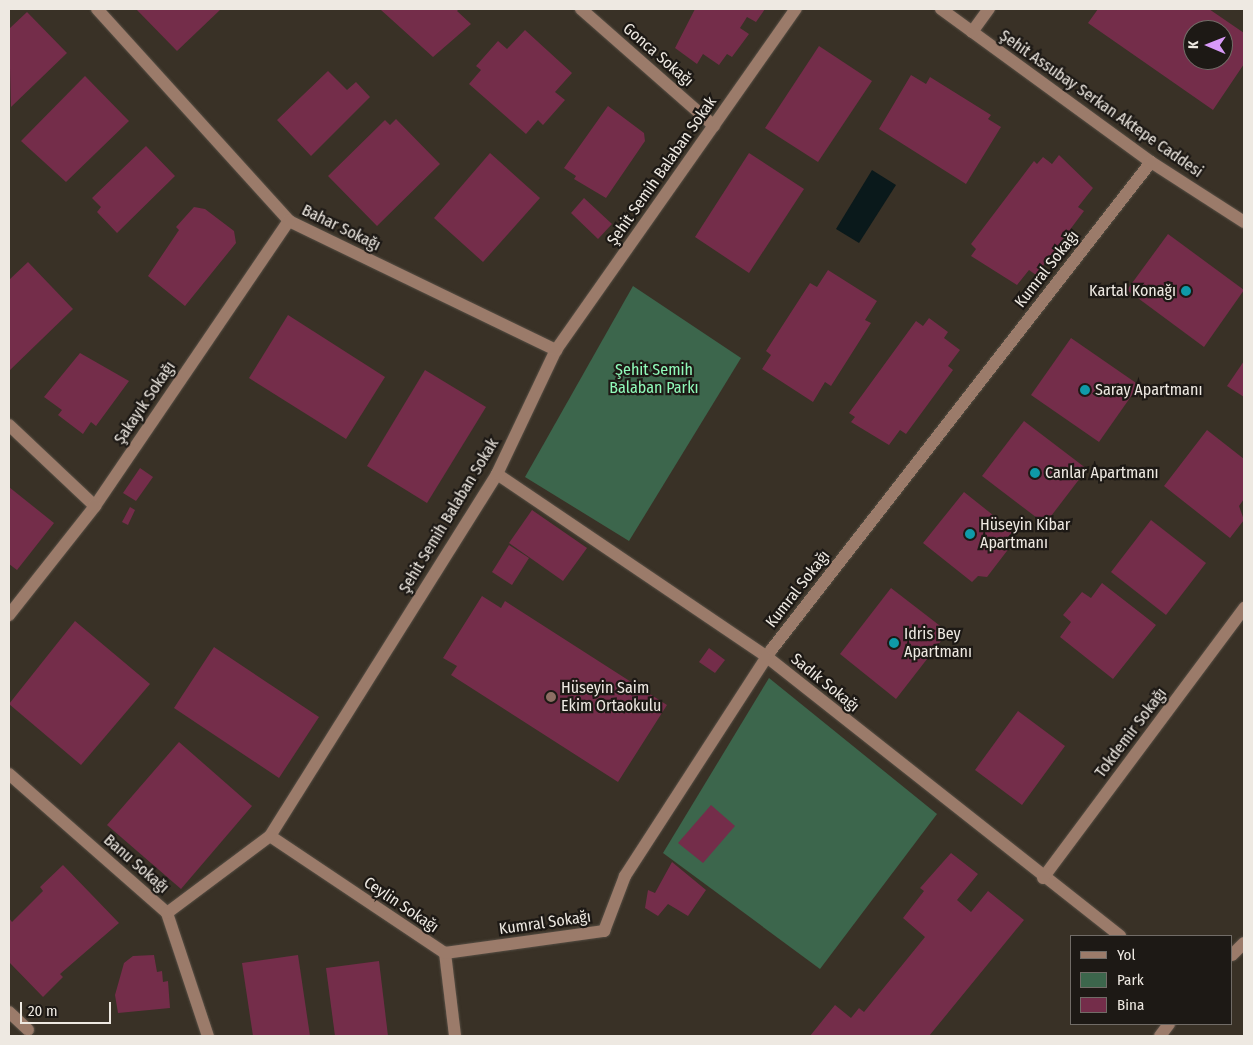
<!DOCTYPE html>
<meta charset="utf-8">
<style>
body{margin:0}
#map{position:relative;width:1253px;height:1045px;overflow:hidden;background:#393126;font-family:"Fira Sans Condensed",sans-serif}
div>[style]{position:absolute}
.green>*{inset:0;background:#3c664c}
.water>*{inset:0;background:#0a191b}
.building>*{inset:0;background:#742d4a}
.roads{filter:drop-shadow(0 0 1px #564e44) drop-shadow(0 0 1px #564e44)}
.minor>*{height:12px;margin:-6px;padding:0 6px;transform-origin:6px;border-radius:6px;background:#9b7b6a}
.dots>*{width:14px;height:14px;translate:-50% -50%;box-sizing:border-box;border:2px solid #1d1915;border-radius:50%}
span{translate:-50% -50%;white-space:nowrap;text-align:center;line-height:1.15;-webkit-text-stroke:4.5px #1d1915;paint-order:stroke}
.street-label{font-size:16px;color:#eee9e2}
.poi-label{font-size:16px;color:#eee9e2}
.right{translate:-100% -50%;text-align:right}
.left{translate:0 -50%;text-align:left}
.park-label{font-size:16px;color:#90fab9}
.frame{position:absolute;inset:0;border:10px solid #eee9e2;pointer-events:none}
.legend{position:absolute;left:1070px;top:935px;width:162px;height:90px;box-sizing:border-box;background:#1d1915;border:1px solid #716c67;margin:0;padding:6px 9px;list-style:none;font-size:15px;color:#eee9e2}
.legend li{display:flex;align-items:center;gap:10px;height:25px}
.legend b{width:25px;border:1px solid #716c67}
.north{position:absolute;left:1183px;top:20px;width:50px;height:50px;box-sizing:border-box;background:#1d1915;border:1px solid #716c67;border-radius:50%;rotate:271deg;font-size:14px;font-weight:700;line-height:20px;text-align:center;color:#eee9e2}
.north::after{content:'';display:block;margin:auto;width:18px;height:22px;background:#d89af8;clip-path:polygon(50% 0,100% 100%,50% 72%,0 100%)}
.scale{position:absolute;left:20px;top:1002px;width:91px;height:22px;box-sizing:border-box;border:2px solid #eee9e2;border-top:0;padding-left:6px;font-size:15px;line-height:18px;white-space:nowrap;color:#eee9e2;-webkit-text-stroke:4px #1d1915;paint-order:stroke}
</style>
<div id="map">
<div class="green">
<i style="clip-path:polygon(633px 286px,741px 358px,629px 541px,525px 477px)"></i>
<i style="clip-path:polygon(769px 678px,937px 814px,820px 969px,663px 853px)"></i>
</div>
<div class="water">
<i style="clip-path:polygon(872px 170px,896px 185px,859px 243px,836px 229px)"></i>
</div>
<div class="building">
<i style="clip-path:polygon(136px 9px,221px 9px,177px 51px)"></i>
<i style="clip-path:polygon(459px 9px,457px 11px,471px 24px,433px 57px,381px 10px)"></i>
<i style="clip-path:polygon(695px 9px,765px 9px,756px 22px,747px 17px,740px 28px,749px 34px,732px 57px,727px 54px,719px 65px,703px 54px,697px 64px,675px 48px)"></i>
<i style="clip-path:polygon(evenodd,1098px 9px,1209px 9px,1244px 33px,1244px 64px,1213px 110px,1088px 23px,1098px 9px,1193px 30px,1223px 30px,1223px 60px,1193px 60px,1193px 30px)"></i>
<i style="clip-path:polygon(27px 12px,67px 53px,11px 107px,9px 29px)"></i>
<i style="clip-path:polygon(525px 30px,572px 73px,555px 92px,565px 100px,543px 125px,538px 120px,526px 134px,469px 84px,481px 70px,476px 66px,498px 41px,507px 49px)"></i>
<i style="clip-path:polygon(819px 46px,872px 81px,818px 162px,765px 128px)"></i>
<i style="clip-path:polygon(328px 71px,347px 90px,356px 82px,370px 97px,311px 156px,277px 120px)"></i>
<i style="clip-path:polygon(911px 75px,926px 84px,930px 77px,991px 115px,988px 119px,1001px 127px,966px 184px,879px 129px)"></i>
<i style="clip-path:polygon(85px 76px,129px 121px,66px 182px,21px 141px)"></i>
<i style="clip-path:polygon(608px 106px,644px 133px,645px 141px,606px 198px,574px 179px,576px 176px,564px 168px)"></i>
<i style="clip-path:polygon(396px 119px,440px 164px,377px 226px,328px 176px,385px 120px,390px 125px)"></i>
<i style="clip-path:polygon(146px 146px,175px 176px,117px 233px,97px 212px,101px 207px,92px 198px)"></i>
<i style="clip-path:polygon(490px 153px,540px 198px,483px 262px,434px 218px)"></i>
<i style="clip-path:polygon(749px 153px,804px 189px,749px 273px,695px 237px)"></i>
<i style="clip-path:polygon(1059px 155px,1093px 188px,1078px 207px,1084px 211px,1036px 275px,1029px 270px,1017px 285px,971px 256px,976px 249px,971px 244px,1034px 161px,1037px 164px,1043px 157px,1052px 164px)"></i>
<i style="clip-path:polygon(584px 198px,612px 224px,598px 239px,571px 213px)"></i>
<i style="clip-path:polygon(194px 207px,205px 209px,234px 231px,236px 243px,185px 306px,148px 276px,179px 230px,176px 227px)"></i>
<i style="clip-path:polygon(1168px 234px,1244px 290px,1204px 347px,1127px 290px)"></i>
<i style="clip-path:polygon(28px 262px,73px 309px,9px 371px,9px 280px)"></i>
<i style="clip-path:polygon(828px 270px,877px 301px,865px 320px,871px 323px,831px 386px,825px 382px,813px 402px,762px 369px,771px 355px,766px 351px,810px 283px,817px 287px)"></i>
<i style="clip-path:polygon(288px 315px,385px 377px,346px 439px,249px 378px)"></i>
<i style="clip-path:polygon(929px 318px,948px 332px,944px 338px,960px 350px,948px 366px,953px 370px,906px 434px,900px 430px,889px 445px,851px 422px,855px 417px,849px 413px,916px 321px,923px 326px)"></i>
<i style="clip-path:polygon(1071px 338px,1139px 385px,1099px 442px,1031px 395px)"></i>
<i style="clip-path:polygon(80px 353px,129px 381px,96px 426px,91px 422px,83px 434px,58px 415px,62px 410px,44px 397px)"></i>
<i style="clip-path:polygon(1244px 361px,1244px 397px,1227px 386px)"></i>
<i style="clip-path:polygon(425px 370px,486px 407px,427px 503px,367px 466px)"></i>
<i style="clip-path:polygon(1024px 421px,1087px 469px,1045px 524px,982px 476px)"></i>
<i style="clip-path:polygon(1207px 430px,1244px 459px,1244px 499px,1239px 506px,1244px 520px,1230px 538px,1164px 486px)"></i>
<i style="clip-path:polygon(140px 468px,153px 477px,136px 501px,123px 493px)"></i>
<i style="clip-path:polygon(9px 487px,54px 523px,17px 570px,9px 564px)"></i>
<i style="clip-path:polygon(964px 492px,1013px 531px,1008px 537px,1010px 547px,987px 577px,978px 576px,972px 582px,923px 543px)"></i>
<i style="clip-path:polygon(130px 507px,135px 510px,128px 525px,122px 522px)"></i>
<i style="clip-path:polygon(532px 510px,587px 548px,563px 581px,509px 543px)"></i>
<i style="clip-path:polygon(1151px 520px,1206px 563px,1166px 615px,1111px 572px)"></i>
<i style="clip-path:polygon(509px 545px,529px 558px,512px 585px,492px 572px)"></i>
<i style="clip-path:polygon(1102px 583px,1156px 625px,1113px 679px,1060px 637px,1071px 622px,1063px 615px,1082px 592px,1091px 598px)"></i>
<i style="clip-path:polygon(891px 588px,948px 632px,896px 699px,840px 654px)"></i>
<i style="clip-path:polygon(482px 596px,501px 608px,505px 601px,667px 705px,618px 782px,451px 675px,457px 666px,443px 658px)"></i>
<i style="clip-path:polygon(75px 621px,150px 684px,81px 765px,9px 704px)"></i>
<i style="clip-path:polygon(214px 647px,319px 717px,279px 778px,174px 708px)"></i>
<i style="clip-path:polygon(709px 648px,725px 660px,715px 673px,699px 662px)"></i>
<i style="clip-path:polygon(1018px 711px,1065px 746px,1022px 805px,975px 770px)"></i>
<i style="clip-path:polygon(179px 742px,252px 806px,181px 889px,107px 825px)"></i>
<i style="clip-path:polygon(711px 805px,735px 826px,703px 863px,678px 843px)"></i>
<i style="clip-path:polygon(951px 853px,978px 874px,957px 900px,971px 912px,988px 891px,1024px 920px,929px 1036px,810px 1036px,835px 1005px,851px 1018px,859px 1008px,864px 1012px,925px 937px,903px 918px,924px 891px,920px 888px)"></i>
<i style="clip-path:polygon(672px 862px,706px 890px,688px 916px,668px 904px,658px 916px,645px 908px,648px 890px,655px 893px)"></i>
<i style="clip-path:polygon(63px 865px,119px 923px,60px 974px,63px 977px,43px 997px,9px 962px,9px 918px,12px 922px,43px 891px,40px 887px)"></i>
<i style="clip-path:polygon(154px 955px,157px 972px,162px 971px,163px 982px,168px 981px,170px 1008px,118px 1013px,115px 995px,124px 963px,133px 956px)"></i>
<i style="clip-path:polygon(298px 955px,310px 1036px,253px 1036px,242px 963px)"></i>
<i style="clip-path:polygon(379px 961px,388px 1036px,335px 1036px,326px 968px)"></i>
</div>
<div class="roads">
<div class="minor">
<i style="left:97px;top:9px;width:286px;rotate:47.8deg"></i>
<i style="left:289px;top:221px;width:297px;rotate:25.8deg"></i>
<i style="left:581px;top:9px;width:177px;rotate:41.3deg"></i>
<i style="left:941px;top:9px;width:260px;rotate:36.1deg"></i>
<i style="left:1151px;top:162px;width:111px;rotate:32.8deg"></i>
<i style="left:972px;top:32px;width:29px;rotate:-54deg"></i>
<i style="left:9px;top:425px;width:118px;rotate:43.3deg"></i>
<i style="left:95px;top:506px;width:345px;rotate:-55.8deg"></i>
<i style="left:497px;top:474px;width:326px;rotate:34.1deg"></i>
<i style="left:767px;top:657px;width:450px;rotate:38.3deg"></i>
<i style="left:9px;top:615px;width:139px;rotate:-51.7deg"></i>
<i style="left:9px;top:774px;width:210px;rotate:41.3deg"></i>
<i style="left:167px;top:913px;width:130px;rotate:71.6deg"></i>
<i style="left:270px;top:836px;width:211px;rotate:33.8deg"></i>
<i style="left:445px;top:953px;width:84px;rotate:83.1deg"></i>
<i style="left:1043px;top:878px;width:337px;rotate:-53.3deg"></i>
<i style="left:167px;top:913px;width:129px;rotate:-36.8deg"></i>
<i style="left:270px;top:836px;width:427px;rotate:-57.9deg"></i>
<i style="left:497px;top:474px;width:137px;rotate:-64.6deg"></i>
<i style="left:556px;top:350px;width:417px;rotate:-54.9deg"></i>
<i style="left:445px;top:953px;width:161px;rotate:-7.9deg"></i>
<i style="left:604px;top:931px;width:59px;rotate:-69.1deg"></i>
<i style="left:625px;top:876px;width:270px;rotate:-57.1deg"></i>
<i style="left:772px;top:649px;width:617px;rotate:-52.11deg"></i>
<i style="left:1232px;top:955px;width:17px;rotate:-45deg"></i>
<i style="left:9px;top:1012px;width:26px;rotate:43deg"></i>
<i style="left:1160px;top:1036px;width:15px;rotate:-53deg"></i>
</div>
</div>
<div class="dots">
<i style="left:1186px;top:291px;background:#0f9aa8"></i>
<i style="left:1085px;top:390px;background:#0f9aa8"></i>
<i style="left:1035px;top:473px;background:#0f9aa8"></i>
<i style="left:970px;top:534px;background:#0f9aa8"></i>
<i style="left:894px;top:643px;background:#0f9aa8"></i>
<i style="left:551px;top:697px;background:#8d6e63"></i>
</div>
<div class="street-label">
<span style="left:658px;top:55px;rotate:41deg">Gonca Sokağı</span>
<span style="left:1101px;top:104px;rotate:35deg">Şehit Assubay Serkan Aktepe Caddesi</span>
<span style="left:662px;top:171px;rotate:-55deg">Şehit Semih Balaban Sokak</span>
<span style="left:341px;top:228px;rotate:26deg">Bahar Sokağı</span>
<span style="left:1047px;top:269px;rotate:-52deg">Kumral Sokağı</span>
<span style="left:145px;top:403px;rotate:-56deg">Şakayık Sokağı</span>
<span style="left:449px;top:516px;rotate:-59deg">Şehit Semih Balaban Sokak</span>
<span style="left:798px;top:589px;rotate:-52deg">Kumral Sokağı</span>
<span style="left:825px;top:683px;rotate:39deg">Sadık Sokağı</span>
<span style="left:1131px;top:733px;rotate:-53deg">Tokdemir Sokağı</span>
<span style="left:136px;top:864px;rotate:41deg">Banu Sokağı</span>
<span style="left:401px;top:905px;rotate:34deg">Ceylin Sokağı</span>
<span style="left:545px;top:923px;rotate:-8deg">Kumral Sokağı</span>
</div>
<div class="poi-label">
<span class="right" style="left:1176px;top:291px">Kartal Konağı</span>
<span class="left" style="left:1095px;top:390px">Saray Apartmanı</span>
<span class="left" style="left:1045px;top:473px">Canlar Apartmanı</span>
<span class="left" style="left:980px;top:534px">Hüseyin Kibar<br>Apartmanı</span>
<span class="left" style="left:904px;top:643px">Idris Bey<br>Apartmanı</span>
<span class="left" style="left:561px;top:697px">Hüseyin Saim<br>Ekim Ortaokulu</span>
</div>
<div class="park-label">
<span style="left:654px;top:379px">Şehit Semih<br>Balaban Parkı</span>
</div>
<div class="frame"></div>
<ul class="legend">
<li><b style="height:6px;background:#9b7b6a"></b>Yol</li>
<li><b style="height:14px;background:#3c664c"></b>Park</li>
<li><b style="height:14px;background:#742d4a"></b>Bina</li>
</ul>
<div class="north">K</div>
<div class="scale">20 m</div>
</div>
